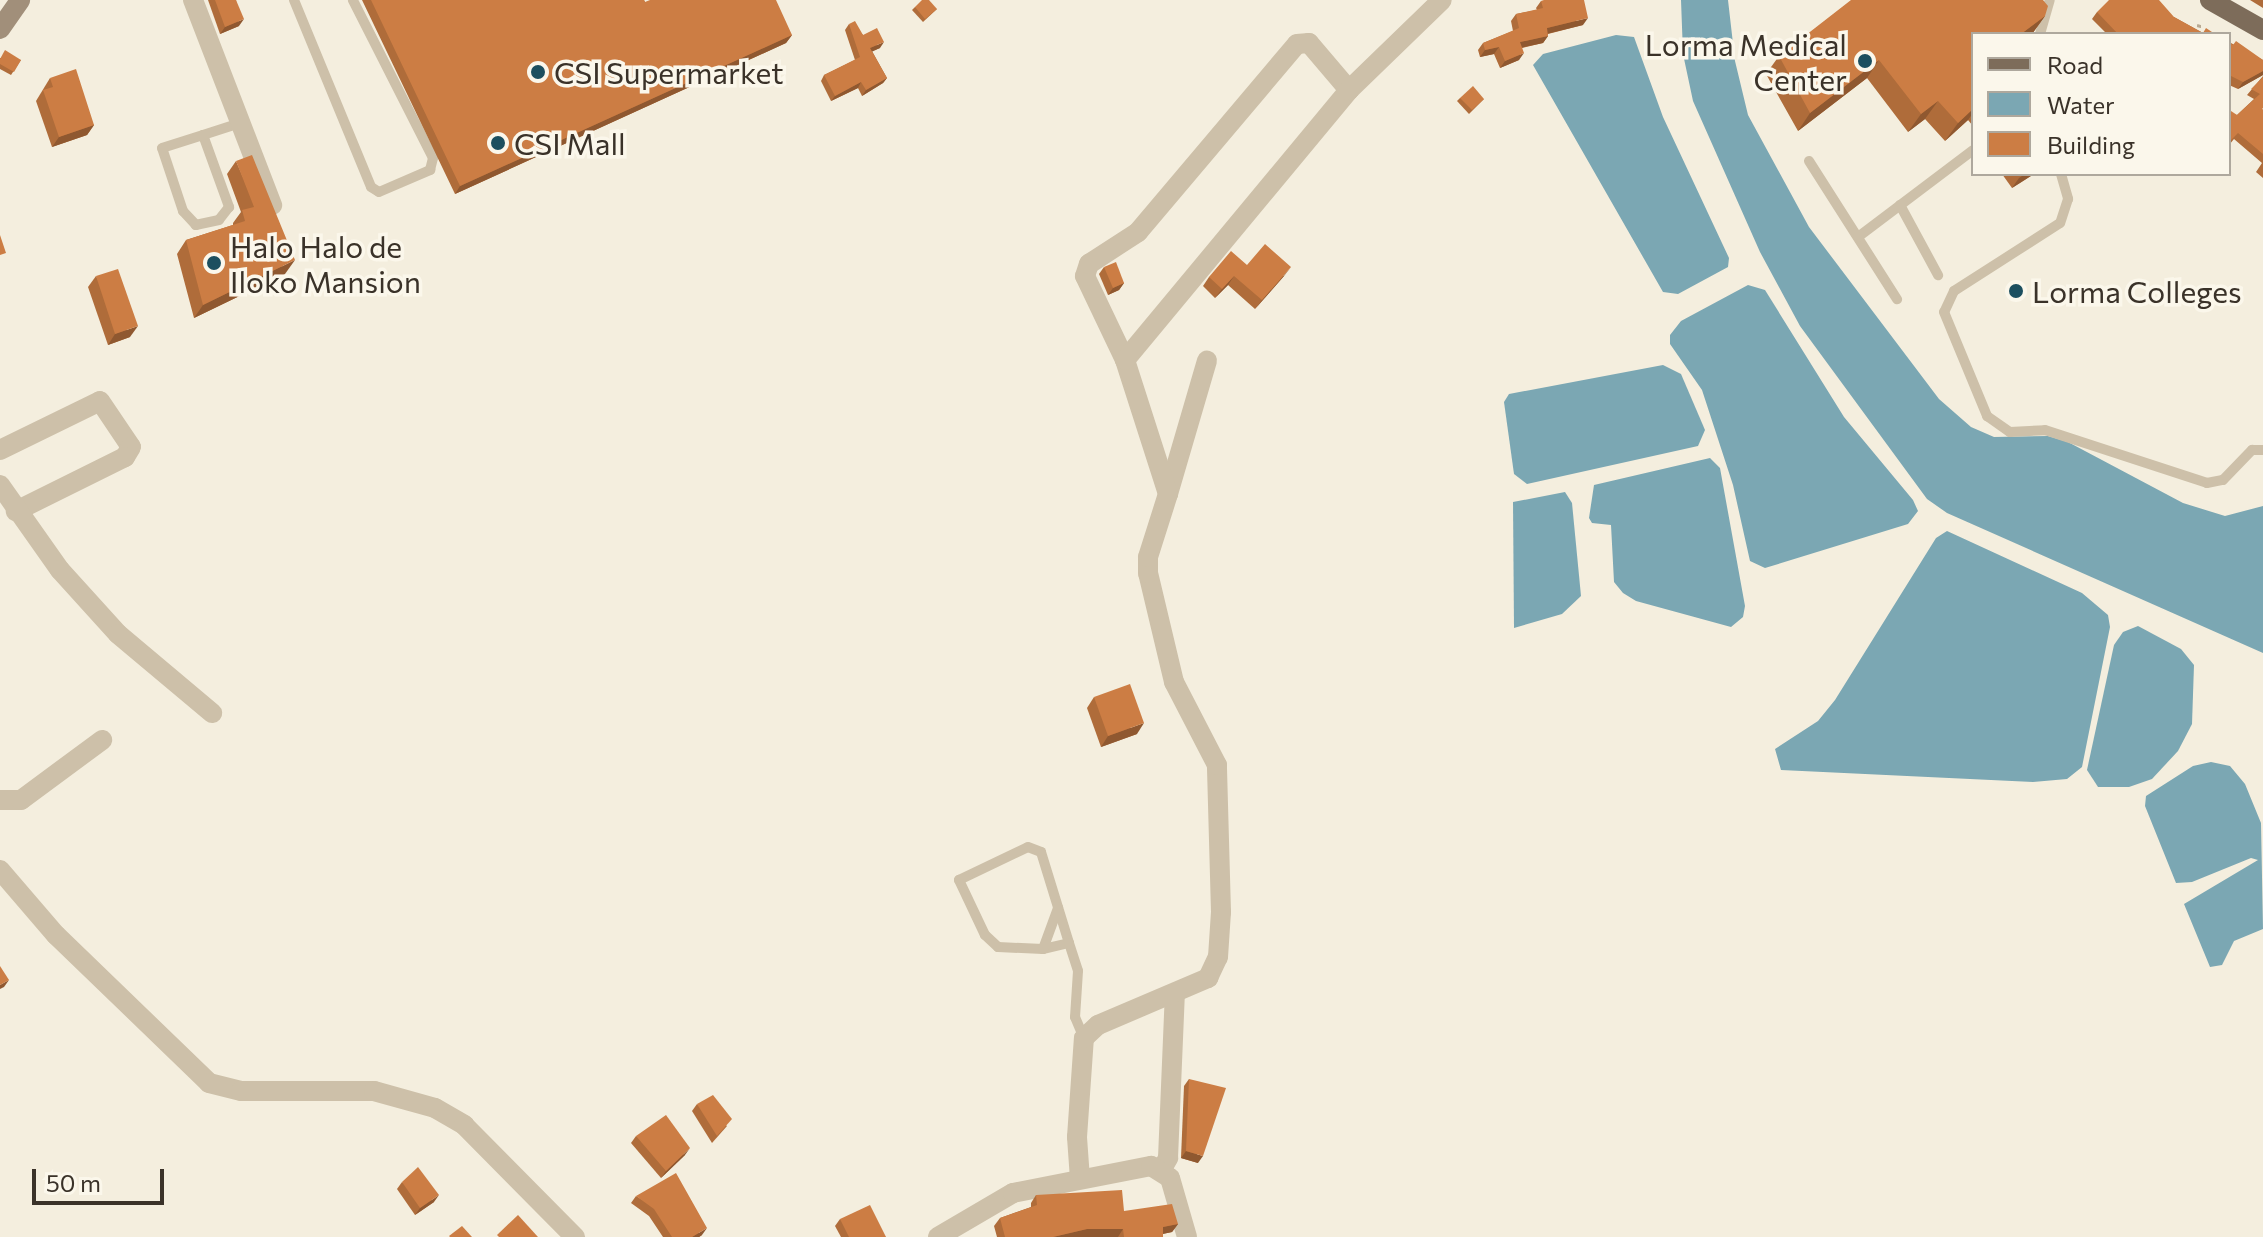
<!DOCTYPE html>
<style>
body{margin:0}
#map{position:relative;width:2263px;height:1237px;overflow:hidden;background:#f4eede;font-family:Commissioner,sans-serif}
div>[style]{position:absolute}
.water>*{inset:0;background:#7ba7b3}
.path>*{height:3px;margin-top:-1.5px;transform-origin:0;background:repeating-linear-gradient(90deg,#b9aa93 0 4px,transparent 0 8px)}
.lane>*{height:10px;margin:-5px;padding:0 5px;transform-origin:5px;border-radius:5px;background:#cdc0a9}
.street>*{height:20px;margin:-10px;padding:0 10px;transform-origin:10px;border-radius:10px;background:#cdc0a9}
.secondary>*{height:20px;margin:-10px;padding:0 10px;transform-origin:10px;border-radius:10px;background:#a18f7a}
.primary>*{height:20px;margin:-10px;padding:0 10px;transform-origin:10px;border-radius:10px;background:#7d6c5a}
.wall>*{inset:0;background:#af6c3a}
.shaded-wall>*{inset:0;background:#8f5830}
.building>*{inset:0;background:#cc7d44}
.dots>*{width:22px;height:22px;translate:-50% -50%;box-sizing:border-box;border:4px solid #fbf7eb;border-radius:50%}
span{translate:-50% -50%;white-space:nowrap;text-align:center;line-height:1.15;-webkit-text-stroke:7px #fbf7eb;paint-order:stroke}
.poi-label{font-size:30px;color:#3a3229}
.right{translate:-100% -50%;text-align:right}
.left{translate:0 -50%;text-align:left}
.legend{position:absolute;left:1971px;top:32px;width:260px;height:144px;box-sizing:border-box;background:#fbf7eb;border:2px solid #aea89d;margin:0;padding:10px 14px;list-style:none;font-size:24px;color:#3a3229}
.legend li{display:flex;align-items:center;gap:16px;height:40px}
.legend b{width:40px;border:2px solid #aea89d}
.scale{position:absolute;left:32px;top:1169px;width:132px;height:36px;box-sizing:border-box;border:4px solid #3a3229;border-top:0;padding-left:10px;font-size:24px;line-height:28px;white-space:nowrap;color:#3a3229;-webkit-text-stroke:6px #fbf7eb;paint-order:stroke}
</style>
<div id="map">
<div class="water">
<i style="clip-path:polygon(1681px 0,1728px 0,1735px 61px,1748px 115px,1809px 227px,1939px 399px,1971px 427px,1994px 437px,2048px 436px,2068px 442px,2183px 503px,2225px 516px,2263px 506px,2263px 653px,1947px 513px,1927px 499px,1800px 326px,1760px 252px,1693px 101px,1683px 54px)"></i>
<i style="clip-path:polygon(1616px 35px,1634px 37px,1663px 117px,1729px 258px,1728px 267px,1678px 294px,1663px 292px,1533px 65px,1543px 54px)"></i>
<i style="clip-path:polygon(1748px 285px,1765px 290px,1844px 417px,1913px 500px,1918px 511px,1908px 524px,1765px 568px,1750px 561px,1733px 485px,1702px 390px,1670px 344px,1670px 335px,1681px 321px)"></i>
<i style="clip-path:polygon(1663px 365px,1681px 374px,1705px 430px,1698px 446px,1527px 484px,1514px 474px,1504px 402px,1509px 394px)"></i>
<i style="clip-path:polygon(1710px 458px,1720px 468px,1745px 606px,1743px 617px,1731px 627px,1636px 601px,1623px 593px,1614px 582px,1611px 525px,1592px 523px,1589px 518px,1594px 485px)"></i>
<i style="clip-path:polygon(1565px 492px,1572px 503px,1581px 596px,1562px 614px,1514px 628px,1513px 502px)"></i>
<i style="clip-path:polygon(1947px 531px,2082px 593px,2108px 615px,2110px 627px,2082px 767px,2067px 779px,2033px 782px,1781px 770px,1775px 749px,1818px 721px,1835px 700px,1936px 538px)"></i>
<i style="clip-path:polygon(2138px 626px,2181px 649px,2194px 665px,2192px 724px,2178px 751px,2152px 779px,2129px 787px,2098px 787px,2087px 770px,2114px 645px,2123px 632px)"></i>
<i style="clip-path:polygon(2211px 762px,2230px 766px,2245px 784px,2261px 823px,2263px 929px,2234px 941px,2222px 965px,2210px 967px,2184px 904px,2258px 860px,2251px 858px,2192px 882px,2176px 883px,2145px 806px,2146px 796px,2193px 766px)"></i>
</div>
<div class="path">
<i style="left:2197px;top:25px;width:7px;rotate:16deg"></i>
</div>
<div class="lane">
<i style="left:294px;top:0;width:202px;rotate:67.6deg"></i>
<i style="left:371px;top:187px;width:9px;rotate:32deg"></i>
<i style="left:379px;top:192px;width:56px;rotate:-23.3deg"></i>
<i style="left:430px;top:170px;width:12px;rotate:-76deg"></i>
<i style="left:433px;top:158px;width:177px;rotate:-116.9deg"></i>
<i style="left:2040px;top:34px;width:35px;rotate:-74deg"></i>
<i style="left:203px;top:135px;width:77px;rotate:70.1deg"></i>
<i style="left:229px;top:207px;width:16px;rotate:128deg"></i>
<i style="left:219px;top:220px;width:24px;rotate:168deg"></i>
<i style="left:196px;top:225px;width:19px;rotate:-133deg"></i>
<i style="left:183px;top:211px;width:66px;rotate:-108.4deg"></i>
<i style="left:162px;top:148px;width:43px;rotate:-17.6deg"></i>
<i style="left:203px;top:135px;width:39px;rotate:-18deg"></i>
<i style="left:1809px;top:161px;width:164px;rotate:57.5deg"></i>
<i style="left:2061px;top:174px;width:26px;rotate:74deg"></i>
<i style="left:2068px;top:199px;width:25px;rotate:108deg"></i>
<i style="left:2060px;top:223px;width:126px;rotate:147.3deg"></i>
<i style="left:1954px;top:291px;width:23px;rotate:115deg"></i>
<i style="left:1944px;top:312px;width:113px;rotate:67.5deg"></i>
<i style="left:1987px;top:416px;width:28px;rotate:35deg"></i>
<i style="left:2010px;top:432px;width:35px;rotate:-3deg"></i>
<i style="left:2045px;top:430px;width:170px;rotate:18.1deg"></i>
<i style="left:2207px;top:483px;width:16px;rotate:-11deg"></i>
<i style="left:2223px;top:480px;width:42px;rotate:-46deg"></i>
<i style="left:2252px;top:450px;width:11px"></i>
<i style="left:1900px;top:205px;width:80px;rotate:61.5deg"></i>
<i style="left:1858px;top:237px;width:144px;rotate:-37.1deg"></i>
<i style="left:1069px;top:943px;width:27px;rotate:167deg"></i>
<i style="left:1043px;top:949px;width:45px;rotate:-177.5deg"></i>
<i style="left:998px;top:947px;width:18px;rotate:-137deg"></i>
<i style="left:985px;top:935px;width:61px;rotate:-115.3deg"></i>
<i style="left:959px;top:880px;width:76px;rotate:-25.6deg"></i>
<i style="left:1028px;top:847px;width:14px;rotate:21deg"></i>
<i style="left:1041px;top:852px;width:95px;rotate:72.9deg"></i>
<i style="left:1069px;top:943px;width:29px;rotate:72deg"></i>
<i style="left:1078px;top:971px;width:46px;rotate:93.7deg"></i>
<i style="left:1075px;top:1017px;width:23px;rotate:67deg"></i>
<i style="left:1043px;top:949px;width:44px;rotate:-69.9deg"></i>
</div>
<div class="street">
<i style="left:193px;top:0;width:220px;rotate:68.9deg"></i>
<i style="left:1125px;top:360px;width:93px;rotate:-115.5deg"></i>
<i style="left:1085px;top:276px;width:13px;rotate:-72deg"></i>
<i style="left:1089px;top:264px;width:59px;rotate:-33.1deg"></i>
<i style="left:1138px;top:232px;width:246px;rotate:-49.8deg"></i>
<i style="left:1297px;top:44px;width:12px;rotate:-5deg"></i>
<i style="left:1309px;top:43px;width:62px;rotate:49.6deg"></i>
<i style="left:0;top:450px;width:111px;rotate:-26.1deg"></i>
<i style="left:100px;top:401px;width:55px;rotate:56deg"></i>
<i style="left:131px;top:447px;width:12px;rotate:121deg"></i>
<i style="left:125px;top:457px;width:122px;rotate:153.6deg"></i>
<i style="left:0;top:485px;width:104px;rotate:54.8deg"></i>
<i style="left:60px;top:570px;width:86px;rotate:47.8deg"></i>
<i style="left:118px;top:634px;width:123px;rotate:40deg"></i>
<i style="left:1168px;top:494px;width:139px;rotate:-73.7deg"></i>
<i style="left:0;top:800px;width:21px"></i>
<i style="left:21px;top:800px;width:101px;rotate:-36.5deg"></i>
<i style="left:0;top:870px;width:86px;rotate:49.3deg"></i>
<i style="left:56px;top:935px;width:213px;rotate:44deg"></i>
<i style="left:209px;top:1083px;width:33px;rotate:14deg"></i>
<i style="left:241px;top:1091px;width:133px"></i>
<i style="left:374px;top:1091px;width:63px;rotate:15.6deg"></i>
<i style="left:435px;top:1108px;width:34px;rotate:30deg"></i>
<i style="left:464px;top:1125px;width:158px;rotate:45.3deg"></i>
<i style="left:1162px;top:1169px;width:13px;rotate:-61deg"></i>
<i style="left:1168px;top:1158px;width:164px;rotate:-87.6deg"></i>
<i style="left:1080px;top:1179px;width:42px;rotate:-94.1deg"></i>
<i style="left:1077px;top:1137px;width:99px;rotate:-86deg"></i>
<i style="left:1084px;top:1038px;width:19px;rotate:-43deg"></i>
<i style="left:1098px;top:1025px;width:120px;rotate:-23.1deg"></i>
<i style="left:1208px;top:978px;width:23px;rotate:-65deg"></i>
<i style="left:1218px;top:957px;width:45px;rotate:-86.2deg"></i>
<i style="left:1221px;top:912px;width:147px;rotate:-91.6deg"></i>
<i style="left:1217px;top:765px;width:93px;rotate:-117.4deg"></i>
<i style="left:1174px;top:682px;width:112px;rotate:-103.4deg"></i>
<i style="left:1148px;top:573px;width:16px;rotate:-90deg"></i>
<i style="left:1148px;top:557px;width:66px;rotate:-72.4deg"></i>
<i style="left:1168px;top:494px;width:141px;rotate:-107.8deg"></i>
<i style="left:1125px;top:360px;width:351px;rotate:-50.3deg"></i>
<i style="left:1349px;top:90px;width:129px;rotate:-44.1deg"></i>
<i style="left:938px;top:1237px;width:87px;rotate:-30.4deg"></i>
<i style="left:1013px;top:1193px;width:141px;rotate:-11.1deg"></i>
<i style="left:1151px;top:1166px;width:22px;rotate:32deg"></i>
<i style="left:1170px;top:1178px;width:61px;rotate:73.9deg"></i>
</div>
<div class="secondary">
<i style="left:0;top:29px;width:35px;rotate:-55deg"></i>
</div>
<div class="primary">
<i style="left:2210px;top:0;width:61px;rotate:29.5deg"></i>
</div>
<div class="wall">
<i style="clip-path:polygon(208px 0,236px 0,239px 26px,220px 34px)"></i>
<i style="clip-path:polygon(362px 0,644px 0,645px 2px,792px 35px,786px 43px,455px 194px)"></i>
<i style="clip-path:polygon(2250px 0,2263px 0,2263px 8px)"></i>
<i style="clip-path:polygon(1541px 1px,1583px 25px,1548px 34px,1548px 36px,1543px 43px,1522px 48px,1519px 60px,1500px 68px,1494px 54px,1480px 57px,1478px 50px,1483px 43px,1513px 31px,1511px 21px,1516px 14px,1537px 10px,1536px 8px)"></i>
<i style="clip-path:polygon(915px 7px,937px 9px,923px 22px,912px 10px)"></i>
<i style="clip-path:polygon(2097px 12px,2174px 17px,2203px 33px,2215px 34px,2107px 34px,2092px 19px)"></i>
<i style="clip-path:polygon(2045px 16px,2032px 34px,1973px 34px,1973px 126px,1968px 120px,1945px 141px,1925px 119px,1908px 132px,1867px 78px,1798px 131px,1766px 74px,1779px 56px)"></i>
<i style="clip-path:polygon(849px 24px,880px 48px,872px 51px,887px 78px,883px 83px,862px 96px,858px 88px,831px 101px,821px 81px,824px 75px,855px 60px,845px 30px)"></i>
<i style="clip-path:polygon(2229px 42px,2263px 60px,2263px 75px,2238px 89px,2229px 85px)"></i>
<i style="clip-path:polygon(0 58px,21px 60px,11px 75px,0 69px)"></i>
<i style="clip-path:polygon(2263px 76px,2262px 109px,2263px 110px,2263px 178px,2256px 172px,2262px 163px,2234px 139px,2229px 145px,2229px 113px,2237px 115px,2254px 99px,2247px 95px)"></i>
<i style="clip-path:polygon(50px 78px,94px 125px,87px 135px,52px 147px,36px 101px)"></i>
<i style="clip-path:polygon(1460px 98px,1484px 99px,1469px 114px,1457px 101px)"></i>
<i style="clip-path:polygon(236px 161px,285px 274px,194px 318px,177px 254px,186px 240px,233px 225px,233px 223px,241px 212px,227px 174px)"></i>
<i style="clip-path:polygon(2002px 174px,2034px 174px,2012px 188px)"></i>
<i style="clip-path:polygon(1247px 265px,1284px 276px,1255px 309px,1228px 285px,1215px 298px,1203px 286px,1209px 277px)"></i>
<i style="clip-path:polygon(1104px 267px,1124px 283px,1119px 290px,1108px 295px,1099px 274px)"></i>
<i style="clip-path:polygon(96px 276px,130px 337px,108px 345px,88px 287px)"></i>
<i style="clip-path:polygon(1094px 697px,1137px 734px,1101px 747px,1087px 708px)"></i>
<i style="clip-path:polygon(1189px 1079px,1198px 1163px,1181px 1158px,1184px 1086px)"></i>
<i style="clip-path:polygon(697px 1104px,727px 1126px,712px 1143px,692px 1111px)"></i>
<i style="clip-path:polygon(636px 1136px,685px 1155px,661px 1178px,631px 1143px)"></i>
<i style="clip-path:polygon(402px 1182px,434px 1202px,415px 1215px,397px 1189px)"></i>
<i style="clip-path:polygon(1036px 1195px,1124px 1211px,1178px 1224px,1172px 1232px,1163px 1234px,1163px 1237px,997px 1237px,994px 1226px,1000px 1218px,1031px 1207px,1031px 1203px)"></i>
<i style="clip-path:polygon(636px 1196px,702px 1235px,699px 1237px,663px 1237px,649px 1216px,631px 1203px)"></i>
<i style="clip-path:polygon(840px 1219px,886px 1237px,841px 1237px,835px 1226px)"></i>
</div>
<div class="shaded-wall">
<i style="clip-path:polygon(2045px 16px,2032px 34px,2021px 34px)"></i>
<i style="clip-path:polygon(1588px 18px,1583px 25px,1542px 35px,1547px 28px)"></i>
<i style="clip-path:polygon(244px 19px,239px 26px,220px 34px,225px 27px)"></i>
<i style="clip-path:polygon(792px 35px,786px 43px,455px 194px,460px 186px)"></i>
<i style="clip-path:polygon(1548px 36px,1543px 43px,1515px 49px,1520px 42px)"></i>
<i style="clip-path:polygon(884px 42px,880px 48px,867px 54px,870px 48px)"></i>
<i style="clip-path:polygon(1499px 47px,1494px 54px,1480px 57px,1485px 50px)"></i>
<i style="clip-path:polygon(1524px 53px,1519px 60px,1500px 68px,1505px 61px)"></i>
<i style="clip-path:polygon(1879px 60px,1867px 78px,1798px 131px,1810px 113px)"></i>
<i style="clip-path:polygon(2263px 71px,2263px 75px,2238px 89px,2243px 82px)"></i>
<i style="clip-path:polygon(887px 78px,883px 83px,862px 96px,866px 90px)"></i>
<i style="clip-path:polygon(861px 82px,858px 88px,831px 101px,835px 96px)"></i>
<i style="clip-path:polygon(1938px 101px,1925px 119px,1908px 132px,1921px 114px)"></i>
<i style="clip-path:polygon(1973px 109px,1973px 113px,1968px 120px,1945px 141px,1958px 123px)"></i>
<i style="clip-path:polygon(94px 125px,87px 135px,52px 147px,59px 137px)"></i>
<i style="clip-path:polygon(2025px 174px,2034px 174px,2012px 188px,2019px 178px)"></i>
<i style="clip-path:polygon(295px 260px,285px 274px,194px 318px,203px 305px)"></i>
<i style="clip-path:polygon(1291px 267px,1284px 276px,1255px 309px,1262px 300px)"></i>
<i style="clip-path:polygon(1234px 276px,1228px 285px,1215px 298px,1222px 289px)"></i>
<i style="clip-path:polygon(1124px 283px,1119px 290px,1108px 295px,1113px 288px)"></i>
<i style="clip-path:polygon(138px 326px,130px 337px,108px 345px,115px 334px)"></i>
<i style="clip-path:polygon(1144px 723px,1137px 734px,1101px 747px,1108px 736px)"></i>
<i style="clip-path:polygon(9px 980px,4px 987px,0 989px,0 985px)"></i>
<i style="clip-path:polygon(690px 1148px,685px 1155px,661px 1178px,666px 1171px)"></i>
<i style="clip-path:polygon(1186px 1151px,1203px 1156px,1198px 1163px,1181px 1158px)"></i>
<i style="clip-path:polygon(439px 1195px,434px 1202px,415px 1215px,420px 1208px)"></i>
<i style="clip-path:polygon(1178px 1224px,1172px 1232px,1157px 1235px,1163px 1227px)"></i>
<i style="clip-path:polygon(707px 1228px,702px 1235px,699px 1237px,692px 1237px)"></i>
<i style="clip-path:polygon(1087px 1229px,1123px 1229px,1118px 1237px,1053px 1237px)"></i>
</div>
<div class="building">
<i style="clip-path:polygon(215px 0,236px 0,244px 19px,225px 27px)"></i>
<i style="clip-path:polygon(371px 0,644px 0,645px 2px,650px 0,776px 0,792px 35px,460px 186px)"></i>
<i style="clip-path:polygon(922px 0,929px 0,937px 9px,925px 19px,915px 7px)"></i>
<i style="clip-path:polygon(1544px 0,1584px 0,1588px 18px,1547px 28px,1548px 36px,1520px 42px,1524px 53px,1505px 61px,1499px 47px,1485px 50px,1483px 43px,1519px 28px,1516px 14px,1543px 8px,1541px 1px)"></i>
<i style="clip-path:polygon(1851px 0,2043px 0,2048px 6px,2045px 16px,2021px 34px,1973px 34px,1973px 109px,1958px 123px,1938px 101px,1921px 114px,1879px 60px,1810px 113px,1779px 56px)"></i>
<i style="clip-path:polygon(2109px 0,2159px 0,2174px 17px,2203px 33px,2206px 28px,2215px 34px,2118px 34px,2097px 12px)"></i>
<i style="clip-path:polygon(855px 21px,863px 35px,877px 28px,884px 42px,870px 48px,887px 78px,866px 90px,861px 82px,835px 96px,824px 75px,860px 57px,849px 24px)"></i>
<i style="clip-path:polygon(2236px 41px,2263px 60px,2263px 71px,2243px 82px,2229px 75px,2229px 42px,2233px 45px)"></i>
<i style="clip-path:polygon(5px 50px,21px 60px,14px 72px,0 64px,0 59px)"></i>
<i style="clip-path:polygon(76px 69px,94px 125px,59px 137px,43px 90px,53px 87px,50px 78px)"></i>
<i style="clip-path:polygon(2263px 77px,2263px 108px,2262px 109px,2263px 110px,2263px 154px,2238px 133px,2229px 142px,2229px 113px,2231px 111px,2237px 115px,2260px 94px,2251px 89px)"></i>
<i style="clip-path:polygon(1473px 86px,1484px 99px,1472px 110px,1460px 98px)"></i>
<i style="clip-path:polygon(252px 155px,295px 260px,203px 305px,186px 240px,245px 221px,242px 210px,254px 207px,236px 161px)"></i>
<i style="clip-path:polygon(0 235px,6px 253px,0 255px)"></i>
<i style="clip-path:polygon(1265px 244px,1291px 267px,1262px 300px,1234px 276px,1222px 289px,1209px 277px,1231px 251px,1247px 265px)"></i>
<i style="clip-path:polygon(1116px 262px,1124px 283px,1113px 288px,1104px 267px)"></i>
<i style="clip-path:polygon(118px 269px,138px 326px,115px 334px,96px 276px)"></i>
<i style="clip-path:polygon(1130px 684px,1144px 723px,1108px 736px,1094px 697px)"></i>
<i style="clip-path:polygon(0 966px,9px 980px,0 985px)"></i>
<i style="clip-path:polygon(1189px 1079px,1226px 1088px,1203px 1156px,1186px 1151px)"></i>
<i style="clip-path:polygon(713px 1095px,732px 1119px,717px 1136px,697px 1104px)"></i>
<i style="clip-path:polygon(666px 1115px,690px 1148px,666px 1171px,636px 1136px)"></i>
<i style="clip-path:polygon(418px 1167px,439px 1195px,420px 1208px,402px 1182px)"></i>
<i style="clip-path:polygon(676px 1173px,707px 1228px,692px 1237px,672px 1237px,654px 1209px,636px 1196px)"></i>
<i style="clip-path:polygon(1122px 1190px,1124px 1211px,1172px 1204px,1178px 1224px,1163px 1227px,1163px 1237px,1124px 1237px,1123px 1229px,1087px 1229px,1053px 1237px,1005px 1237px,1000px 1218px,1037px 1205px,1036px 1195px)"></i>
<i style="clip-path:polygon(870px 1205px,886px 1237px,849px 1237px,840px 1219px)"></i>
<i style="clip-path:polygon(518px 1215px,538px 1237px,499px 1237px,497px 1235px)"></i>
<i style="clip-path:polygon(462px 1226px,472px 1237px,450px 1237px,449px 1236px)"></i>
</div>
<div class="dots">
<i style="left:1865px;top:61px;background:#1c4f5f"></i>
<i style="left:538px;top:72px;background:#1c4f5f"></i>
<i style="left:498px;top:143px;background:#1c4f5f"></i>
<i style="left:214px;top:263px;background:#1c4f5f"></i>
<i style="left:2016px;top:291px;background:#1c4f5f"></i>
</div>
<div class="poi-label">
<span class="right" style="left:1847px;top:61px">Lorma Medical<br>Center</span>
<span class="left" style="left:554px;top:72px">CSI Supermarket</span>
<span class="left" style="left:514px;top:143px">CSI Mall</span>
<span class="left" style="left:230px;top:263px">Halo Halo de<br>Iloko Mansion</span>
<span class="left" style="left:2032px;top:291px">Lorma Colleges</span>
</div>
<ul class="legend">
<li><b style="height:10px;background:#7d6c5a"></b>Road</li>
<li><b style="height:22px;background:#7ba7b3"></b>Water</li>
<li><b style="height:22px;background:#cc7d44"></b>Building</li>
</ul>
<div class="scale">50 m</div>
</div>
